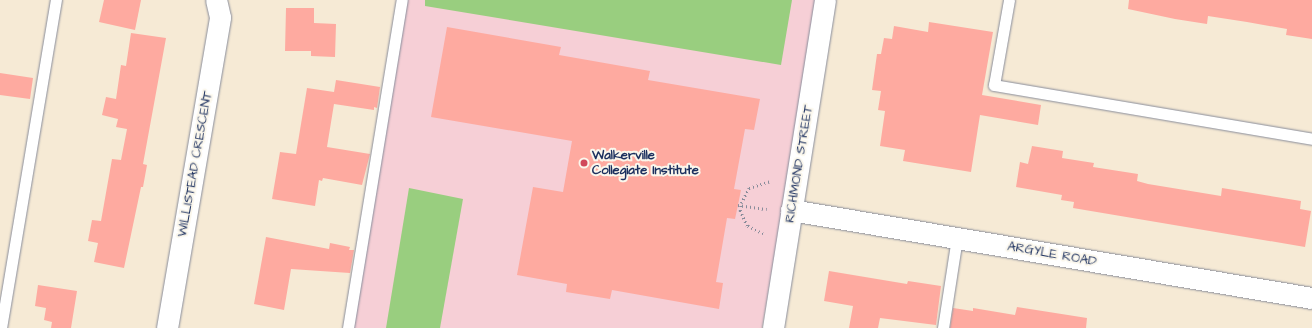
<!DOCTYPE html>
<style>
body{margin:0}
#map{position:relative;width:1312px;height:328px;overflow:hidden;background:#f6ead5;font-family:"Architects Daughter",sans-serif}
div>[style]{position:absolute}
.built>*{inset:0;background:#f6cfd6}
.green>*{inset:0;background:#99ce7f}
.building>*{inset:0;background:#feaaa0}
.path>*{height:2.5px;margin-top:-1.25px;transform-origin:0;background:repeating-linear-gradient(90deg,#888c9a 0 1px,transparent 0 4px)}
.roads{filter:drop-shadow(0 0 1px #888c9a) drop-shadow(0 0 1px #888c9a)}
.lane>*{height:11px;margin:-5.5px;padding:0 5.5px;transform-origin:5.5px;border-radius:5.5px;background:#fff}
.street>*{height:21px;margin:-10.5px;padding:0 10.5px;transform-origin:10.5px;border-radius:10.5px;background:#fff}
.dots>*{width:11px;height:11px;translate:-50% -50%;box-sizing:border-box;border:2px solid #fbf7ec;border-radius:50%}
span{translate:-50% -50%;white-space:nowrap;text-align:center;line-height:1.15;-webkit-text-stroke:4px #fbf7ec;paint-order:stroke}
.poi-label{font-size:13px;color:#1b2f5e;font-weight:700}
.left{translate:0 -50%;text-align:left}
.street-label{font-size:13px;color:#1b2f5e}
</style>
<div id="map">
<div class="built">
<i style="clip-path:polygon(407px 0,819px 0,762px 328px,346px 328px)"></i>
</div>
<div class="green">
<i style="clip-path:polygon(425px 0,792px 0,781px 65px,425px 6px)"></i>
<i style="clip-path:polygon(409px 188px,463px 199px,440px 328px,386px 328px)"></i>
</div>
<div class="building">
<i style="clip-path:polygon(104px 0,141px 0,135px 30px,99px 22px)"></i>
<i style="clip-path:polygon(1129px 0,1312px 0,1312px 39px,1286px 35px,1287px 29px,1247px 22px,1208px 16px,1207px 24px,1175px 19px,1128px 9px)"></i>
<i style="clip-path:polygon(286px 8px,314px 8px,314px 23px,336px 24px,335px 57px,311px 56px,311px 51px,285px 51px)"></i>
<i style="clip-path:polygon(929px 22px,993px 32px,982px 95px,1041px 105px,1038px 125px,980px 115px,971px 172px,903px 161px,905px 150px,880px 146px,885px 111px,878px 110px,881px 91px,872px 90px,877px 54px,881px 54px,884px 38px,892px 39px,894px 26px,928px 32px)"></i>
<i style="clip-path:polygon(447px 27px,561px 47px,559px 55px,650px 71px,648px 80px,760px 99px,754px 130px,745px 129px,734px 189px,741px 190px,738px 205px,735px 219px,727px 218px,716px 282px,723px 283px,719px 309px,612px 290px,610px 299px,566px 292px,567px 284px,517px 275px,533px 187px,563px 192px,572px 141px,431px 117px)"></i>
<i style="clip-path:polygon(131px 33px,166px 38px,143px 164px,147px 165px,143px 187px,141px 187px,124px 268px,94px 262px,98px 243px,88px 241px,92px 220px,101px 221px,112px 159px,121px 160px,127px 129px,116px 127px,118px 119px,102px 115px,106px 97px,116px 99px,121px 65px,126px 66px)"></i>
<i style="clip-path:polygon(0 73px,33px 78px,30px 99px,0 95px)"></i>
<i style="clip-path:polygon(336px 80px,380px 87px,377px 108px,374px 107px,374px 110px,334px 104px,327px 147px,370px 154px,362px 185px,323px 178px,322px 181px,319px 180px,315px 206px,272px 199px,280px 152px,296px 154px,307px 88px,334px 92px)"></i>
<i style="clip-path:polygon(1032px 146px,1063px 151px,1062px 158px,1094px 163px,1093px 167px,1138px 174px,1137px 181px,1148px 184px,1221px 196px,1222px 188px,1301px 201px,1300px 209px,1311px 211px,1305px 247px,1073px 208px,1074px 202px,1061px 200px,1062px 195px,1016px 187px,1020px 162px,1028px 164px)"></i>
<i style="clip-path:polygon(266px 237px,329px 249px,330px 243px,350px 247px,349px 250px,354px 250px,350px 273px,291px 269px,284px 310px,254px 304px)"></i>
<i style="clip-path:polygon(829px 271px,907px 284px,908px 281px,941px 286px,936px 325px,880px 318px,878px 328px,849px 328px,853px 306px,824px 301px)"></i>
<i style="clip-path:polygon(38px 285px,77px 291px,71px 328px,51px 328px,52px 322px,44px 320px,46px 308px,35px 306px)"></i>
<i style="clip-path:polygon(1017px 307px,1087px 318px,1086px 328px,950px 328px,953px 308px,973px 311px,973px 308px,1015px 315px)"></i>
</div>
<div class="path">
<i style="left:738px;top:205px;width:29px;rotate:8deg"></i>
<i style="left:763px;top:234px;width:18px;rotate:-153deg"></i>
<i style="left:747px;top:226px;width:17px;rotate:-115deg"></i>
<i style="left:740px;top:211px;width:8px;rotate:-83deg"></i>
<i style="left:741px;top:203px;width:17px;rotate:-62deg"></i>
<i style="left:749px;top:188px;width:23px;rotate:-18deg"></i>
</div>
<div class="roads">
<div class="lane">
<i style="left:1009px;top:0;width:86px;rotate:100deg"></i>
<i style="left:994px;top:85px;width:323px;rotate:9.6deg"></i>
<i style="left:1px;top:328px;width:333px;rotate:-80.5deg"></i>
<i style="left:348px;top:328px;width:332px;rotate:-80.7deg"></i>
<i style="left:943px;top:328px;width:91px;rotate:-81.2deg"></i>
</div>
<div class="street">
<i style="left:791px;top:210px;width:528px;rotate:9.59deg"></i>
<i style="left:167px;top:328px;width:315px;rotate:-80.3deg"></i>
<i style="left:220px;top:17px;width:17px;rotate:-103deg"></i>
<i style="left:773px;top:328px;width:332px;rotate:-81deg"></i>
</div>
</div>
<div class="dots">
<i style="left:584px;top:163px;background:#d1495b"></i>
</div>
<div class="poi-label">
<span class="left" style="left:592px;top:163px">Walkerville<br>Collegiate Institute</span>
</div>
<div class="street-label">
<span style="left:195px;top:164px;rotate:-80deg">WILLISTEAD CRESCENT</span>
<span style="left:799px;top:164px;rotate:-81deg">RICHMOND STREET</span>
<span style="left:1052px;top:254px;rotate:10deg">ARGYLE ROAD</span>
</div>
</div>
